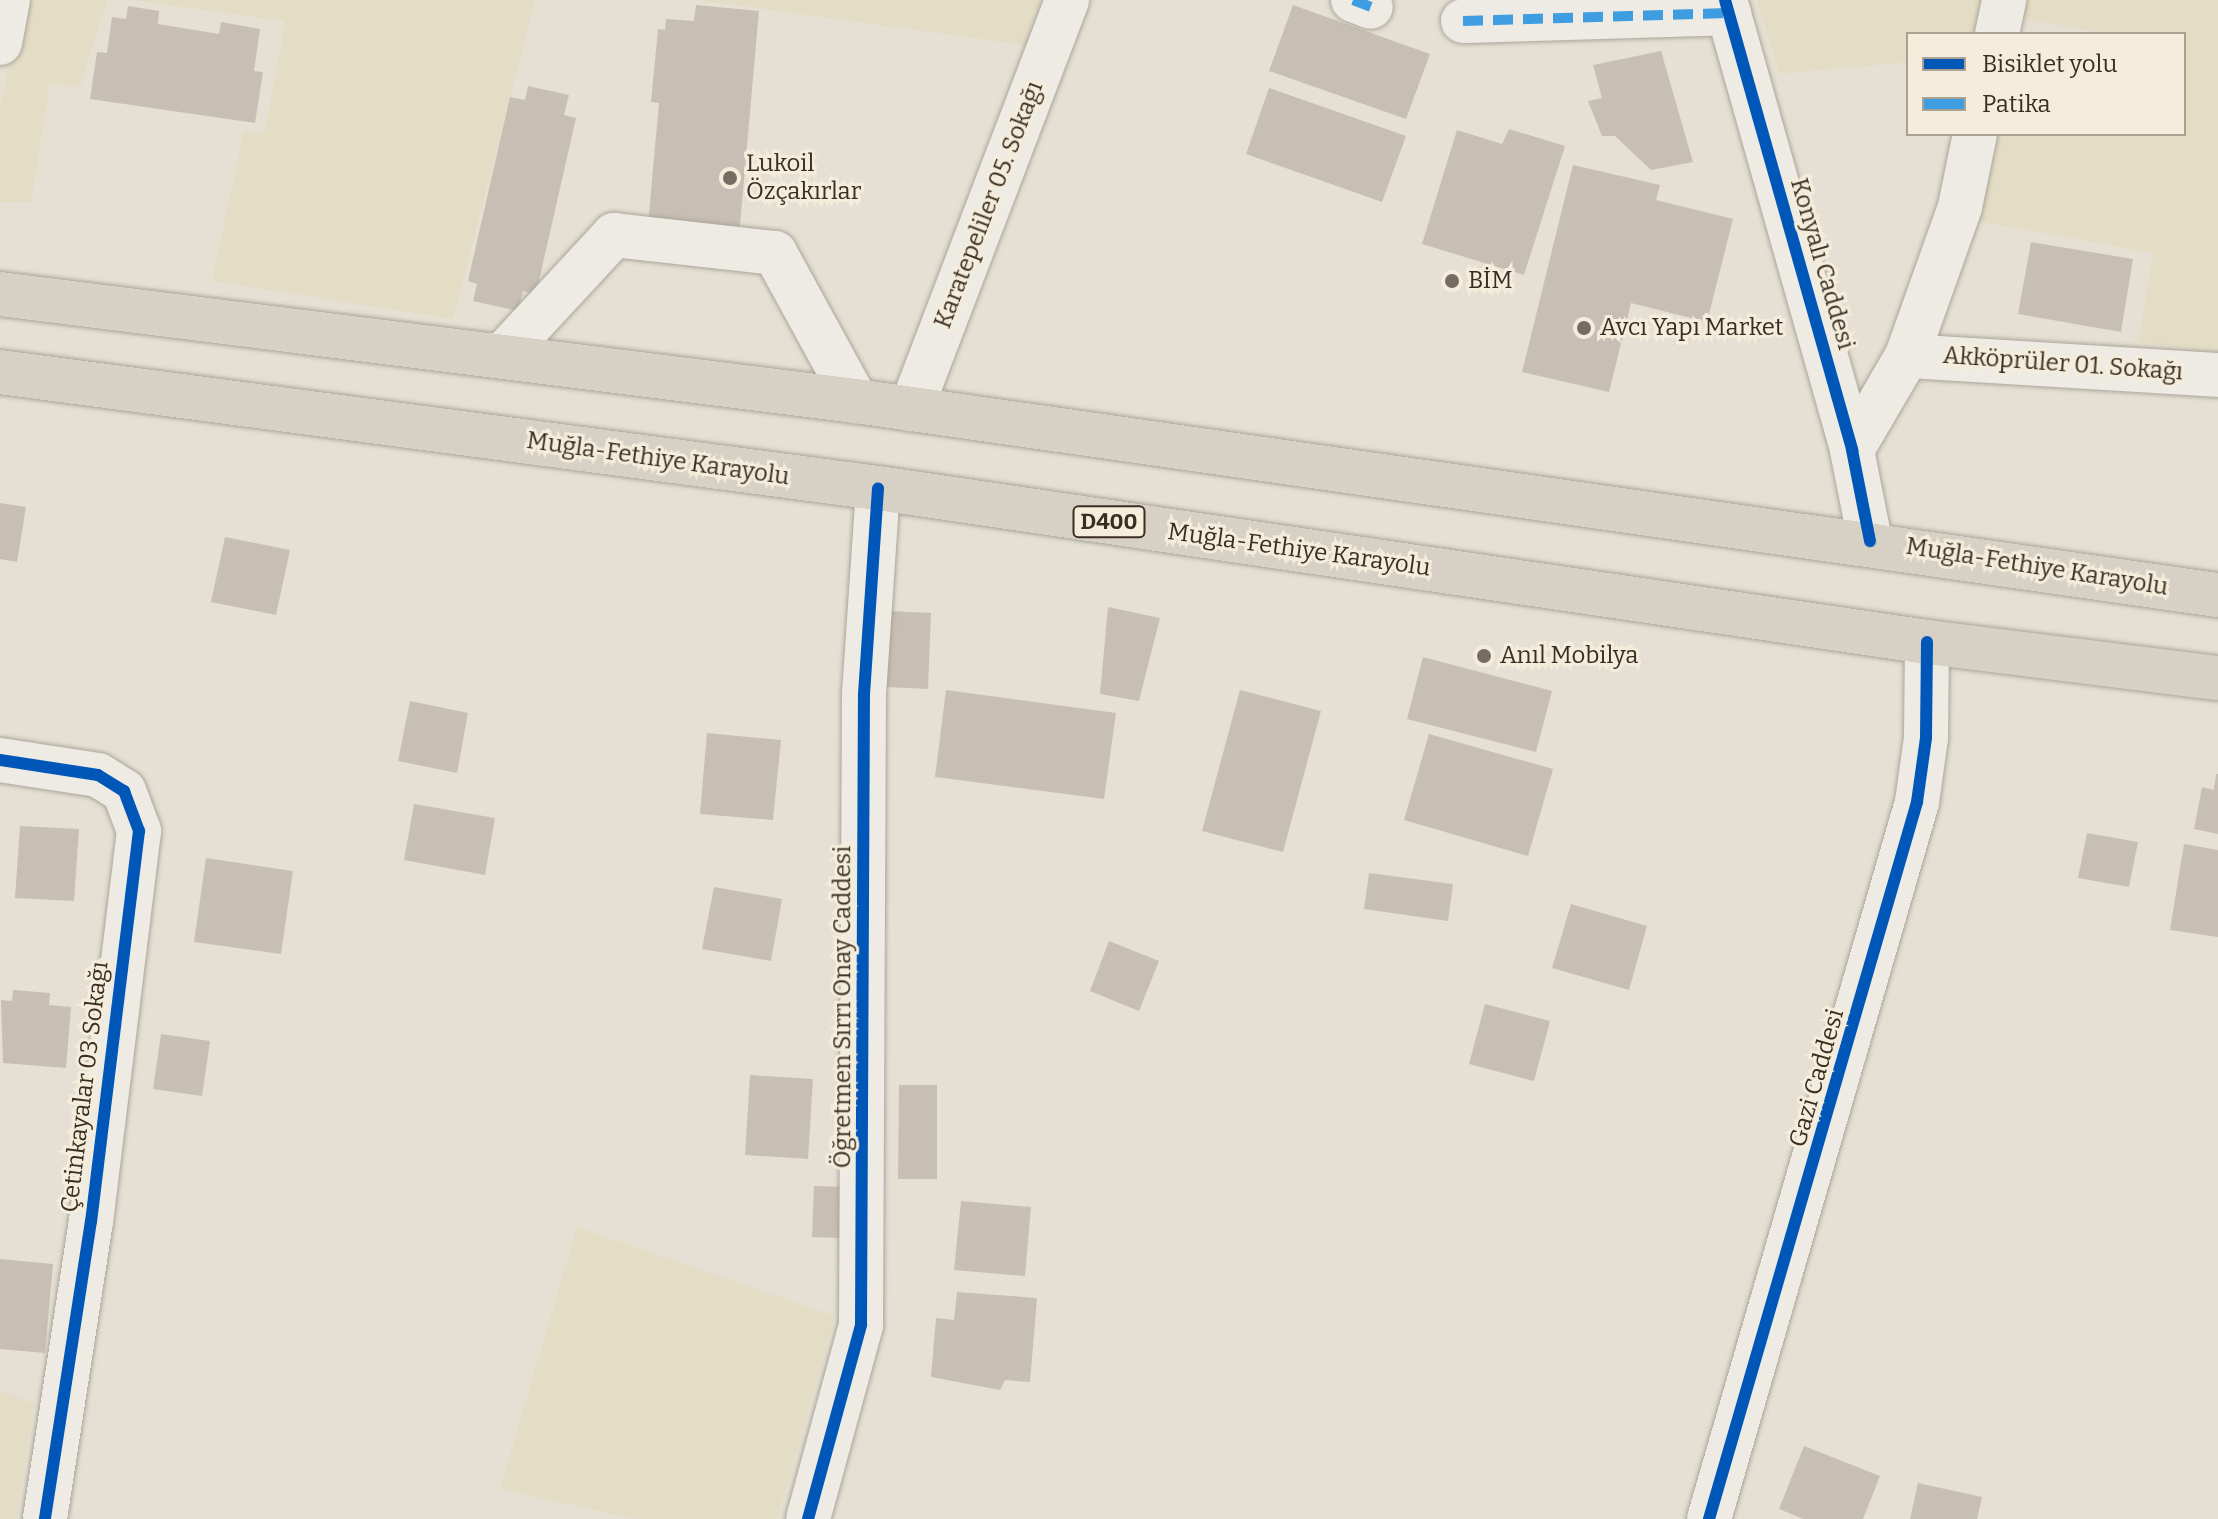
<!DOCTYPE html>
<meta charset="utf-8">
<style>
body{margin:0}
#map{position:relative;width:2218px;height:1519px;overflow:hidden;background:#e5e0d3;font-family:Bitter,serif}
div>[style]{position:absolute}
.farmland>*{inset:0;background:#e3ddc5}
.building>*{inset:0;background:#c8bfb4}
.roads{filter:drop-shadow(0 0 2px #aba59b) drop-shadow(0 0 2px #aba59b)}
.minor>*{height:44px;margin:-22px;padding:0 22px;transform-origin:22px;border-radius:22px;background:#eeebe4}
.highway>*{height:44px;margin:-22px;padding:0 22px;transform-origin:22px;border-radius:22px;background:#d7d1c5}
.quiet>*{height:10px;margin-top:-5px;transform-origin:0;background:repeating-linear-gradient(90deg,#3e9de0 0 20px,transparent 0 30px)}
.cycleway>*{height:12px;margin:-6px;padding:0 6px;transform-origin:6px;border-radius:6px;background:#0057b8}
.dots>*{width:22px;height:22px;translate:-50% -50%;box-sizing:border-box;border:4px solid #f4eddb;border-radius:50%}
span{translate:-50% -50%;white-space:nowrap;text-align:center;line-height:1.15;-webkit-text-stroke:6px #f4eddb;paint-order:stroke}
.shield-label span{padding:2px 6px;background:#f4eddb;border:2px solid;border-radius:6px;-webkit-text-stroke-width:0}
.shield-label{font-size:22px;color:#3a2e23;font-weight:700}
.poi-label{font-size:24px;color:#3a2e23}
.left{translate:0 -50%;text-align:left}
.street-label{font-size:24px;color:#3a2e23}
.legend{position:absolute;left:1906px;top:32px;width:280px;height:104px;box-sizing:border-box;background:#f4eddb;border:2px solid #aaa191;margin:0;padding:10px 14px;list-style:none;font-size:24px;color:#3a2e23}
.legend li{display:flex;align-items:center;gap:16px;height:40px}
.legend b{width:40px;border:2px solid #aaa191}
</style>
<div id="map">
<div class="farmland">
<i style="clip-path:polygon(21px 0,107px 0,80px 87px,50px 83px,31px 202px,0 202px,0 110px)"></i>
<i style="clip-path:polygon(130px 0,535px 0,453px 319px,212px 281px,244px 130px,265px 133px,285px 21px)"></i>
<i style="clip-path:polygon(699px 0,1041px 0,1026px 45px)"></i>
<i style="clip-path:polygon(1757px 0,1982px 0,1975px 34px,1908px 34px,1908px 62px,1779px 74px)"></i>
<i style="clip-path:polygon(2021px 0,2218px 0,2218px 352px,2139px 342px,2153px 253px,1976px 221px,1995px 134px,2184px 134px,2184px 34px,2109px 34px,2016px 18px)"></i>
<i style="clip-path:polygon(577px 1227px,835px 1316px,777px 1519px,636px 1519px,500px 1489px)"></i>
<i style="clip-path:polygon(0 1390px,34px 1404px,16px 1519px,0 1519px)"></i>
</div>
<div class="building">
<i style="clip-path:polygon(696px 5px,759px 11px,739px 236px,648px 224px,659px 103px,651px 102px,658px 29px,665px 30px,666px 19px,694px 21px)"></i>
<i style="clip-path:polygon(1293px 5px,1430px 54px,1406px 119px,1269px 71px)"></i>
<i style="clip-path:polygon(128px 6px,159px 11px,158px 24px,219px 34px,221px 22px,260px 29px,254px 71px,263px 72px,255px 123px,90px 99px,97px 52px,107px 53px,112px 17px,126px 19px)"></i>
<i style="clip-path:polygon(1661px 51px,1693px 162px,1651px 170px,1615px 136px,1602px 136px,1588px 101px,1602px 98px,1593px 65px)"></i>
<i style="clip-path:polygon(528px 86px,569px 95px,564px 115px,576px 118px,536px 294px,523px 291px,518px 311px,473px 301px,477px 284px,468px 281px,510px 97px,525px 100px)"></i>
<i style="clip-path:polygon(1269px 88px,1406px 136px,1382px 202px,1246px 154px)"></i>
<i style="clip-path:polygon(1509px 129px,1565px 146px,1524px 275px,1422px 244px,1457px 130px,1502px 144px)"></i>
<i style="clip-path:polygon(1573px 165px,1660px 185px,1656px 200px,1733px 219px,1707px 322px,1631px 303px,1609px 392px,1522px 372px)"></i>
<i style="clip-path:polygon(2031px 242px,2133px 259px,2121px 332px,2018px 314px)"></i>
<i style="clip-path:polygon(0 503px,26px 507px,17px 562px,0 559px)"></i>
<i style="clip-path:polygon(225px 537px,290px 550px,276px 615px,211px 602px)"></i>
<i style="clip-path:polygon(1108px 607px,1160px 618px,1139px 701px,1100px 694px)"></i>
<i style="clip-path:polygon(889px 611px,931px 613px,928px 689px,886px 687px)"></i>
<i style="clip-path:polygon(1423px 657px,1552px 691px,1536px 752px,1407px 719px)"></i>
<i style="clip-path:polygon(946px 690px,1116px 713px,1104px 799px,935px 777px)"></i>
<i style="clip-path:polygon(1240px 690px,1321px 711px,1283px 852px,1202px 831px)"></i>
<i style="clip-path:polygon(410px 701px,468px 713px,457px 773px,398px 761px)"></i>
<i style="clip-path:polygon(707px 733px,781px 740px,773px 820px,700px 814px)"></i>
<i style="clip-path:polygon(1429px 734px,1553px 769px,1528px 856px,1404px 820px)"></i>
<i style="clip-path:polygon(2216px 774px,2218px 774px,2218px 834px,2194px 829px,2202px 787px,2214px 790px)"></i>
<i style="clip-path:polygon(414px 804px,495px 818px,485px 875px,404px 860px)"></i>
<i style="clip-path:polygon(20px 826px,79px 829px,74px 901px,15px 898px)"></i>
<i style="clip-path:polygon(2087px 833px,2138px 842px,2129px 887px,2078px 878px)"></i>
<i style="clip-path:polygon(2184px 844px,2218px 850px,2218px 937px,2170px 930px)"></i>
<i style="clip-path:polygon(206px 858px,293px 871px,281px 954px,194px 942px)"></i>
<i style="clip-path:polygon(1369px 873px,1453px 884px,1448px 921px,1364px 909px)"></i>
<i style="clip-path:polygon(714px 887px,782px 899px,771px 961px,702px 949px)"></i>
<i style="clip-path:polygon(1571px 904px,1647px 926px,1629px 990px,1552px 968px)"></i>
<i style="clip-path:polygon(1109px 941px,1159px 961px,1139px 1011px,1090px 991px)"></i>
<i style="clip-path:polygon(13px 990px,50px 993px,49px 1005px,71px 1007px,66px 1068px,3px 1063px,1px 1000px,12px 1001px)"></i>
<i style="clip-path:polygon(1485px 1004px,1550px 1021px,1534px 1081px,1469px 1064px)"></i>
<i style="clip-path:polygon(161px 1034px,210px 1041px,202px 1096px,153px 1089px)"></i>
<i style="clip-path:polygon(750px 1075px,813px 1079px,808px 1159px,745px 1155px)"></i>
<i style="clip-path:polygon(899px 1085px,937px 1085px,937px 1179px,898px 1179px)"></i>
<i style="clip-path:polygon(814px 1186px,843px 1187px,841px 1238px,812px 1237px)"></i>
<i style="clip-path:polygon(961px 1201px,1031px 1207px,1025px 1276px,954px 1270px)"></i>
<i style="clip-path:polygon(0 1259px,53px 1264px,45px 1353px,0 1349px)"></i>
<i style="clip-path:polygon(957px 1292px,1037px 1298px,1030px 1382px,1005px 1380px,1000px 1390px,931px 1377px,936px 1318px,954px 1320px)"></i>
<i style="clip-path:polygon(1804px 1446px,1880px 1476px,1863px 1519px,1803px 1519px,1779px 1509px)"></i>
<i style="clip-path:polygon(1918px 1483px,1982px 1497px,1977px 1519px,1910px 1519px)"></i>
</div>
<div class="roads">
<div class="minor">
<i style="left:1353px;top:0;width:19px;rotate:21deg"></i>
<i style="left:1725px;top:0;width:468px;rotate:74.2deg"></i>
<i style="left:1852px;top:450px;width:93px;rotate:78.8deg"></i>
<i style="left:1463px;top:21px;width:266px;rotate:-1.7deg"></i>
<i style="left:1997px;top:34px;width:35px;rotate:-78deg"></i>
<i style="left:0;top:43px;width:44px;rotate:-79.5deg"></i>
<i style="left:502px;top:356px;width:165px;rotate:-47.2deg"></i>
<i style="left:614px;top:235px;width:162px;rotate:6.4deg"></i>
<i style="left:775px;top:253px;width:169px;rotate:61.3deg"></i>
<i style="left:1907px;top:356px;width:312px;rotate:3.5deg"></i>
<i style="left:911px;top:409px;width:438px;rotate:-69.1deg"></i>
<i style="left:1852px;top:450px;width:109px;rotate:-59.7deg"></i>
<i style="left:1907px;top:356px;width:158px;rotate:-70.4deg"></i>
<i style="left:1960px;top:207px;width:75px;rotate:-78.4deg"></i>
<i style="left:0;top:760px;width:99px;rotate:8.7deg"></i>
<i style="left:98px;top:775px;width:31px;rotate:32deg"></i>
<i style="left:124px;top:791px;width:43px;rotate:69.4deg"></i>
<i style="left:139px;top:831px;width:393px;rotate:97deg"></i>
<i style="left:91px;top:1221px;width:302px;rotate:98.8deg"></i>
<i style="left:808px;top:1519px;width:201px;rotate:-74.7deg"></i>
<i style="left:861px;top:1325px;width:631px;rotate:-89.73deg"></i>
<i style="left:864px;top:694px;width:206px;rotate:-86.1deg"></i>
<i style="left:1709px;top:1519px;width:747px;rotate:-73.82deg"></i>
<i style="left:1917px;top:802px;width:65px;rotate:-82deg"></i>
<i style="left:1926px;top:738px;width:96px;rotate:-89.4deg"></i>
</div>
<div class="highway">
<i style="left:0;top:294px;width:863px;rotate:7.13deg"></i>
<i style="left:856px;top:401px;width:1376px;rotate:8.11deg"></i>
<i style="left:0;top:372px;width:886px;rotate:7.53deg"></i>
<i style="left:878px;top:488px;width:1060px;rotate:8.35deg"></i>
<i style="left:1927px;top:642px;width:293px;rotate:7.1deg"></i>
</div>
</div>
<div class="quiet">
<i style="left:1353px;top:0;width:19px;rotate:21deg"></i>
<i style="left:1463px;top:21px;width:266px;rotate:-1.7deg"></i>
</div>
<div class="cycleway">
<i style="left:1725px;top:0;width:468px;rotate:74.2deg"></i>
<i style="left:1852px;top:450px;width:93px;rotate:78.8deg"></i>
<i style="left:0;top:760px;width:99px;rotate:8.7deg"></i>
<i style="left:98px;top:775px;width:31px;rotate:32deg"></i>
<i style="left:124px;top:791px;width:43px;rotate:69.4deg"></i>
<i style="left:139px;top:831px;width:393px;rotate:97deg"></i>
<i style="left:91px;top:1221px;width:302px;rotate:98.8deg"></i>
<i style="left:808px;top:1519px;width:201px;rotate:-74.7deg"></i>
<i style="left:861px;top:1325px;width:631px;rotate:-89.73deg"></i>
<i style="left:864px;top:694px;width:206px;rotate:-86.1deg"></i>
<i style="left:1709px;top:1519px;width:747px;rotate:-73.82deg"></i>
<i style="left:1917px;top:802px;width:65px;rotate:-82deg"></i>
<i style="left:1926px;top:738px;width:96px;rotate:-89.4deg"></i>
</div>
<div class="dots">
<i style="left:730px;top:178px;background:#766c61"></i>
<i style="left:1452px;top:281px;background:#766c61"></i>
<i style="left:1584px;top:328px;background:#766c61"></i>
<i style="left:1484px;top:656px;background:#766c61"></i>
</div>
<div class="shield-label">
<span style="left:1109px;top:522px">D400</span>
</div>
<div class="poi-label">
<span class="left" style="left:746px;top:178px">Lukoil<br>Özçakırlar</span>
<span class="left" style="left:1468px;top:281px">BİM</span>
<span class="left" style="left:1600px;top:328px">Avcı Yapı Market</span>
<span class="left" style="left:1500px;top:656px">Anıl Mobilya</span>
</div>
<div class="street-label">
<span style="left:989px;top:205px;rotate:-69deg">Karatepeliler 05. Sokağı</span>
<span style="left:1822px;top:264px;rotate:74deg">Konyalı Caddesi</span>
<span style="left:2063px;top:364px;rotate:4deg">Akköprüler 01. Sokağı</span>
<span style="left:658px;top:459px;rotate:8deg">Muğla-Fethiye Karayolu</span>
<span style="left:1299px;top:550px;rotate:8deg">Muğla-Fethiye Karayolu</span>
<span style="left:2037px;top:567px;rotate:9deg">Muğla-Fethiye Karayolu</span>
<span style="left:843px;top:1007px;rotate:-90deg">Öğretmen Sırrı Onay Caddesi</span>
<span style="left:1817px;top:1078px;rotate:-74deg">Gazi Caddesi</span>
<span style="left:85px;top:1087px;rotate:-83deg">Çetinkayalar 03 Sokağı</span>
</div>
<ul class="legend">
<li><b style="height:10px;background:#0057b8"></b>Bisiklet yolu</li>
<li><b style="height:10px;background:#3e9de0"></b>Patika</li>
</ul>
</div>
